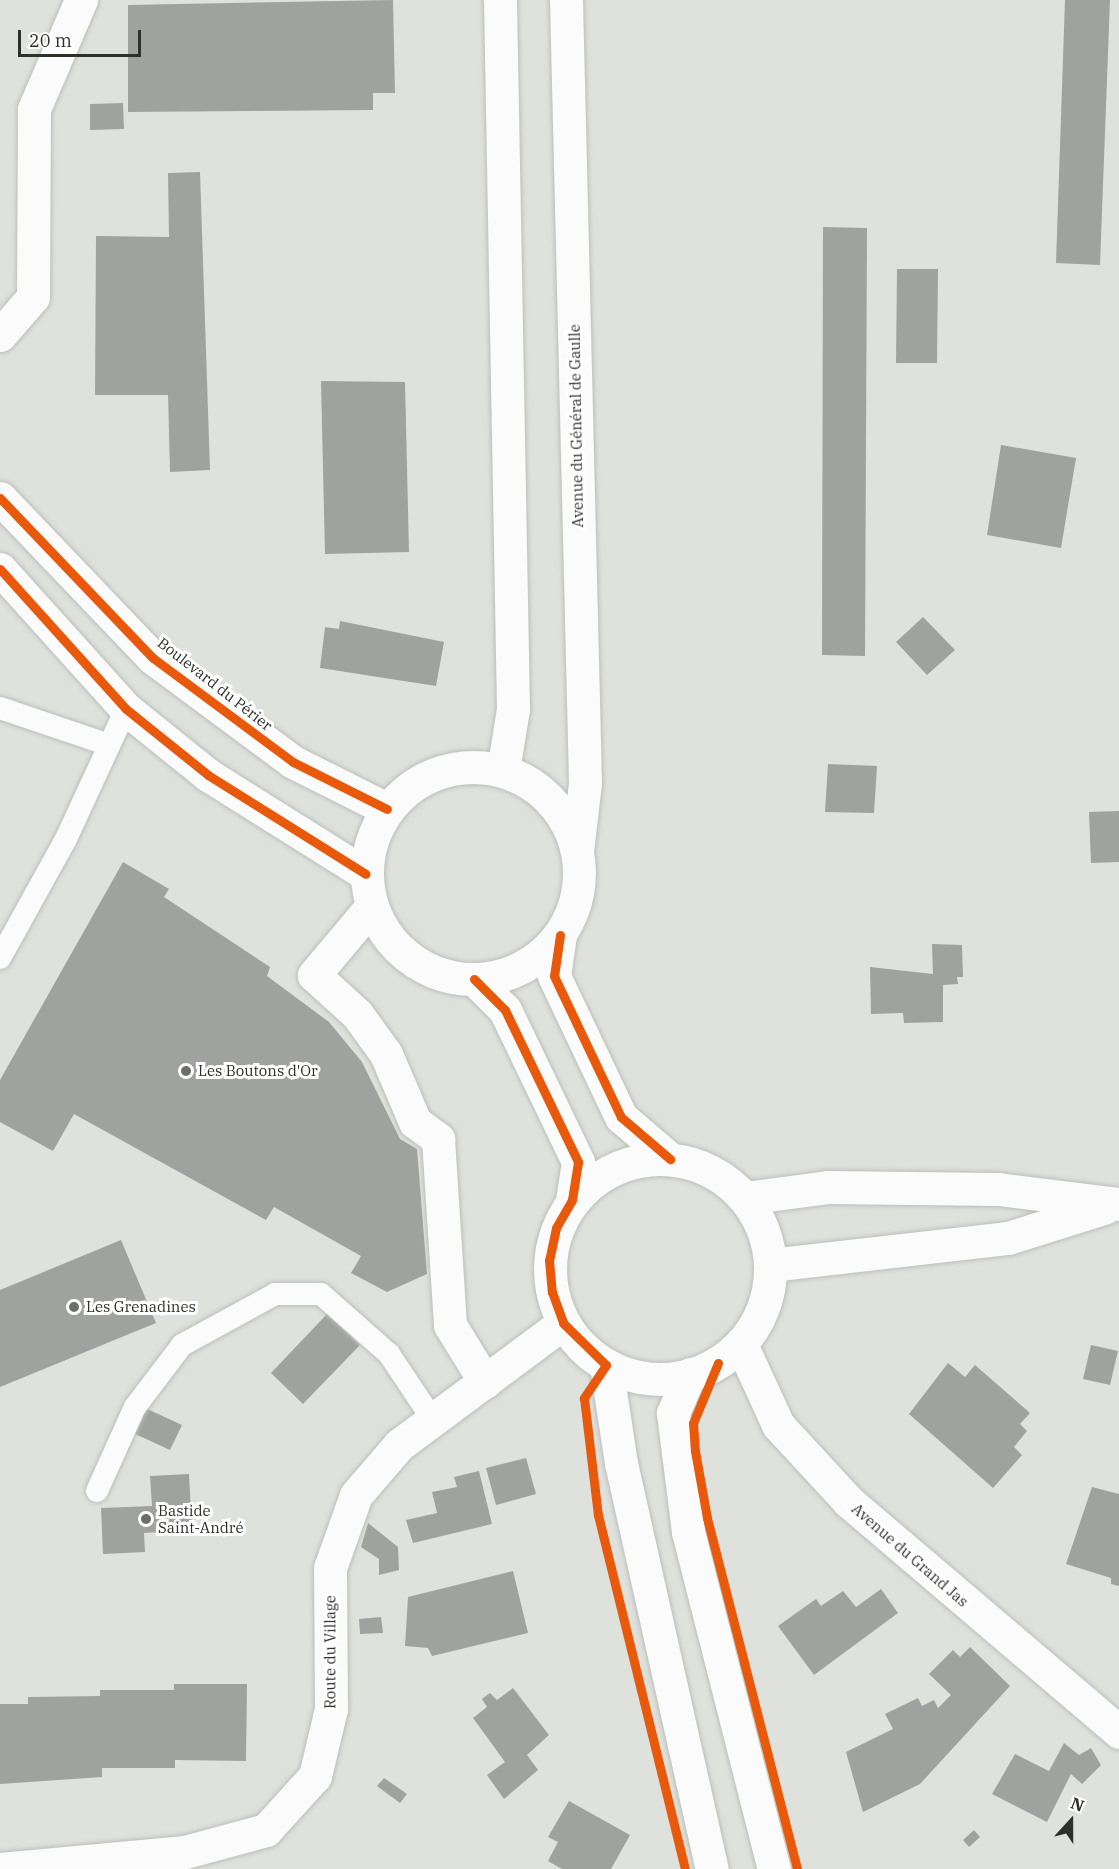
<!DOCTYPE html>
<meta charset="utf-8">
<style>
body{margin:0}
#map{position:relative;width:1119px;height:1869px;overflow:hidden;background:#dfe2dc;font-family:"IBM Plex Serif",serif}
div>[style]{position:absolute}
.building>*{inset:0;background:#9fa29e}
.roads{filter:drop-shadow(0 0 2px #bcbfba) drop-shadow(0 0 2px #bcbfba)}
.service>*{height:22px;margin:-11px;padding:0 11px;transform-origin:11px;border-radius:11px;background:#fafbfa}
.minor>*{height:33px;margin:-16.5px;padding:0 16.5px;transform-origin:16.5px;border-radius:16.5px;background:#fafbfa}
.tertiary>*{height:33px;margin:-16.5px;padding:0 16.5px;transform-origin:16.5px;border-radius:16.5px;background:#fafbfa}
.tertiary>.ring{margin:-16.5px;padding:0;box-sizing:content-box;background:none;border:33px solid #fafbfa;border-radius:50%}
.trunk>*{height:33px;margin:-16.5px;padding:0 16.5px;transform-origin:16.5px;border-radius:16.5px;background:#fafbfa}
.trunk>.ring{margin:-16.5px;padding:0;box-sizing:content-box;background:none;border:33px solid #fafbfa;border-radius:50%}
.cycleway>*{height:9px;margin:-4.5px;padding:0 4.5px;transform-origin:4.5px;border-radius:4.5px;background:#e8590c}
.dots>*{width:16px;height:16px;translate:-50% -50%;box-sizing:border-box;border:3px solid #fff;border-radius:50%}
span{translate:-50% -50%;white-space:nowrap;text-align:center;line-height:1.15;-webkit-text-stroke:6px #fff;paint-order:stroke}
.street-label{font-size:15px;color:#2e302b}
.poi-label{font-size:15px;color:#2e302b}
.left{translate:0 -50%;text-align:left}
.north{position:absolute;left:1041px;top:1791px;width:60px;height:60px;-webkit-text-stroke:4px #fff;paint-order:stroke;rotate:21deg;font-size:16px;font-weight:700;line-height:24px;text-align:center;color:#2e302b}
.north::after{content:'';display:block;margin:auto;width:21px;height:27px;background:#2e302b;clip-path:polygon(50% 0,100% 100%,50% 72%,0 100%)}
.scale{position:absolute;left:18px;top:30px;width:123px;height:27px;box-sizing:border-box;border:3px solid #2e302b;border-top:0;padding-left:8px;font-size:18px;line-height:21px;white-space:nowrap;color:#2e302b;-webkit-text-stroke:4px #fff;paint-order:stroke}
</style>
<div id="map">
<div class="building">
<i style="clip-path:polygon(393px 0,395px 93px,373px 93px,373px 110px,128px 112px,128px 5px)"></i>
<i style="clip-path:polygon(1065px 0,1110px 0,1100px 265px,1056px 263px)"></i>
<i style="clip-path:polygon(123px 103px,124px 129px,90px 130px,90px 104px)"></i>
<i style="clip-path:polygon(200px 172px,210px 470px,170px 472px,168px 395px,95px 395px,96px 236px,169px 237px,168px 173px)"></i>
<i style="clip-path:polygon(823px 227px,867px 228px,865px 656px,822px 655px)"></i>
<i style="clip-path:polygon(897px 269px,938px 269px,937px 363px,896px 363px)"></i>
<i style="clip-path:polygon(321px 381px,405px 382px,409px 552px,325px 554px)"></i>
<i style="clip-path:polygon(1001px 445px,1076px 458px,1061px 548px,987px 535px)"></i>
<i style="clip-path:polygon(923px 617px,955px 650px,927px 675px,896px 642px)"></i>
<i style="clip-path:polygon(340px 621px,444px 642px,436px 686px,320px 668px,325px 627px,339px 629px)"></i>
<i style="clip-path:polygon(828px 764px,877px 766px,874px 813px,825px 812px)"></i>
<i style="clip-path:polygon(1119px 811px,1119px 862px,1091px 863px,1089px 812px)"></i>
<i style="clip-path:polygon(123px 862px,169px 889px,164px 897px,270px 967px,267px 976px,329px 1022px,362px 1062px,400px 1139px,417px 1149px,427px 1274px,387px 1292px,351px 1273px,361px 1256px,274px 1207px,266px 1220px,74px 1114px,53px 1151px,0 1122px,0 1080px)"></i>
<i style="clip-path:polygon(932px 944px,962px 945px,963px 977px,957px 977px,958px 984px,943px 985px,943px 1022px,904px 1023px,903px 1013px,871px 1014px,870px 967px,933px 974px)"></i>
<i style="clip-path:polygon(121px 1240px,156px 1323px,0 1387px,0 1290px)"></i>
<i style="clip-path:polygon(327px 1314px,360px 1345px,303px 1404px,271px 1373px)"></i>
<i style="clip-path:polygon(1091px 1345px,1118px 1351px,1110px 1385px,1083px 1379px)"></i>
<i style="clip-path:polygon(948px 1363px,965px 1377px,975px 1365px,1030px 1413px,1020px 1424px,1027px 1431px,1014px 1447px,1022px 1455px,993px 1488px,909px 1414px)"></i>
<i style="clip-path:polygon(145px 1408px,182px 1425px,170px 1450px,133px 1433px)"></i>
<i style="clip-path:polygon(526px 1458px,536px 1494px,496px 1505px,486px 1468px)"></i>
<i style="clip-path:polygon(479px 1471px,492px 1524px,413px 1543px,406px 1520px,437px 1513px,432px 1492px,457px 1487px,454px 1477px)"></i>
<i style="clip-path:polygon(189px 1474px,192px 1530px,144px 1533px,145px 1552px,103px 1554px,101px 1508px,152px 1506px,150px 1476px)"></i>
<i style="clip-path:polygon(1092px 1487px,1119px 1494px,1119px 1586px,1111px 1584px,1111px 1578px,1066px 1564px)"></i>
<i style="clip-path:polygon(368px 1523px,398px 1547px,399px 1570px,379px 1575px,379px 1559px,361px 1547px)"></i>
<i style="clip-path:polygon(513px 1571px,528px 1633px,432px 1656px,428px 1648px,405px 1646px,408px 1597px)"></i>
<i style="clip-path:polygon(881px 1589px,898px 1613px,814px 1675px,778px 1626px,816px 1599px,821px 1606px,843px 1591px,856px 1607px)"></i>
<i style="clip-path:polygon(381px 1617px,383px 1633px,360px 1634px,359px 1619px)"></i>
<i style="clip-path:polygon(970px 1647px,1010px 1686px,920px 1784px,863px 1812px,846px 1752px,893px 1729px,885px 1714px,918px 1698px,922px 1706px,934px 1700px,938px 1708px,951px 1695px,929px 1674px,953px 1650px,960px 1657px)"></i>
<i style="clip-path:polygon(174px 1684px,247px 1684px,246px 1761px,175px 1760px,175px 1768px,102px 1768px,102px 1777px,0 1784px,0 1704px,28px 1704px,28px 1697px,100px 1696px,100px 1690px,174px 1690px)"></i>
<i style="clip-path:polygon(513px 1688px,549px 1735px,527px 1755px,538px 1770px,504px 1799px,487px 1775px,505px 1762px,473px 1718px,487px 1707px,482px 1699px,490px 1693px,497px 1700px)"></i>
<i style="clip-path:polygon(1064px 1743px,1079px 1755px,1091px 1748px,1101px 1765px,1082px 1784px,1071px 1774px,1047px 1822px,992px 1794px,1015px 1754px,1049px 1771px)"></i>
<i style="clip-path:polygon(384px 1778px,407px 1794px,400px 1803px,377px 1786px)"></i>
<i style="clip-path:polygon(569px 1801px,630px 1835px,611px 1869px,562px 1869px,548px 1861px,558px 1842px,548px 1837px)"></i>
<i style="clip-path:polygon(974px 1830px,980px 1837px,969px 1847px,963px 1840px)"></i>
</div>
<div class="roads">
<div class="service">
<i style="left:0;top:708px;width:115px;rotate:18.7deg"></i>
<i style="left:0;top:958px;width:136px;rotate:-61deg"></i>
<i style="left:66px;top:839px;width:143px;rotate:-65.2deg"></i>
<i style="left:97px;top:1491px;width:92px;rotate:-65.7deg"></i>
<i style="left:135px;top:1407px;width:78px;rotate:-52.8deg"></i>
<i style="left:182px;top:1345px;width:106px;rotate:-28.7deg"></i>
<i style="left:275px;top:1294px;width:46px"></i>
<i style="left:321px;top:1294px;width:91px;rotate:41.4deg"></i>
<i style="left:389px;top:1354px;width:79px;rotate:56.3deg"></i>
</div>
<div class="minor">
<i style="left:0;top:335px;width:50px;rotate:-49deg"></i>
<i style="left:33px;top:297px;width:188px;rotate:-89.7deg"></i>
<i style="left:34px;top:109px;width:119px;rotate:-66.7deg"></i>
<i style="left:371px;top:907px;width:89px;rotate:130deg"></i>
<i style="left:314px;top:975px;width:58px;rotate:42.2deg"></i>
<i style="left:357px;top:1014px;width:49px;rotate:54.1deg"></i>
<i style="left:386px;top:1054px;width:74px;rotate:66.9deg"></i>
<i style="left:415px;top:1122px;width:29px;rotate:36deg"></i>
<i style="left:438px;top:1139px;width:186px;rotate:86.3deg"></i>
<i style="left:450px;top:1325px;width:67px;rotate:58.4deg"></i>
<i style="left:741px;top:1344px;width:89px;rotate:65.4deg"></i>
<i style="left:778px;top:1425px;width:105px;rotate:47.3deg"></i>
<i style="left:849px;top:1502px;width:355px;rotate:40.4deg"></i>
<i style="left:0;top:1869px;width:186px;rotate:-5.3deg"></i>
<i style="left:185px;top:1852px;width:84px;rotate:-15.2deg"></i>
<i style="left:266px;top:1830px;width:73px;rotate:-47.8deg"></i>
<i style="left:315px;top:1776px;width:69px;rotate:-76.6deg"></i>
<i style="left:331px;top:1709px;width:141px;rotate:-90.4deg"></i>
<i style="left:330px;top:1568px;width:77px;rotate:-70.4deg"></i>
<i style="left:356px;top:1495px;width:66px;rotate:-49.3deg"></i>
<i style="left:399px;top:1445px;width:204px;rotate:-36.6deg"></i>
</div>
<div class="tertiary">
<i style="left:500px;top:0;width:709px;rotate:88.95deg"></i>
<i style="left:513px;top:709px;width:63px;rotate:99.2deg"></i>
<i style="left:566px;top:0;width:783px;rotate:88.61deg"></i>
<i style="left:585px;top:783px;width:68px;rotate:96.7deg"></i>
<i style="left:0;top:498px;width:221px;rotate:46.3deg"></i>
<i style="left:153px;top:658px;width:174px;rotate:36.6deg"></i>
<i style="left:293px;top:762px;width:105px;rotate:26.6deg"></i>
<i style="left:0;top:569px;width:188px;rotate:48deg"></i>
<i style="left:126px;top:709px;width:105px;rotate:38.8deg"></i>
<i style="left:208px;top:775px;width:186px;rotate:32.1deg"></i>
<i class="ring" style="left:367px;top:767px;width:179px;height:179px"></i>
<i style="left:560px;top:935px;width:41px;rotate:98.3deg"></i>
<i style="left:554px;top:976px;width:156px;rotate:64.6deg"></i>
<i style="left:621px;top:1117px;width:65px;rotate:40.6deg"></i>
<i style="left:474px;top:979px;width:44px;rotate:45deg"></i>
<i style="left:505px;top:1010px;width:169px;rotate:64.3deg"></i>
<i style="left:578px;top:1162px;width:38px;rotate:99deg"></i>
<i style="left:745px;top:1198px;width:83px;rotate:-7.6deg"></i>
<i style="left:827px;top:1187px;width:171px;rotate:0.7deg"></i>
<i style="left:998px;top:1189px;width:122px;rotate:7.1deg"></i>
<i style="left:770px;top:1265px;width:240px;rotate:-6.5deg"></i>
<i style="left:1008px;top:1238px;width:101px;rotate:-17.4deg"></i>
</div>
<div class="trunk">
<i class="ring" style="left:550px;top:1159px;width:187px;height:187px"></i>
<i style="left:606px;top:1365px;width:99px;rotate:81.3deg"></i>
<i style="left:621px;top:1463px;width:416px;rotate:77.4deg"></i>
<i style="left:690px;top:1374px;width:43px;rotate:113.6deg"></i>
<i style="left:673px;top:1413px;width:120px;rotate:82.8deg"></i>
<i style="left:688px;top:1532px;width:348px;rotate:75.7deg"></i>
</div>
</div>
<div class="cycleway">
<i style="left:0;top:498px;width:221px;rotate:46.3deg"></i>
<i style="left:153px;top:658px;width:174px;rotate:36.6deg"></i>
<i style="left:293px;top:762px;width:105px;rotate:26.6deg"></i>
<i style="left:0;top:569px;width:188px;rotate:48deg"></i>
<i style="left:126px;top:709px;width:105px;rotate:38.8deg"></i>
<i style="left:208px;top:775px;width:186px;rotate:32.1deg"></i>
<i style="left:560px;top:935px;width:41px;rotate:98.3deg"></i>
<i style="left:554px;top:976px;width:156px;rotate:64.6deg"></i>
<i style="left:621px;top:1117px;width:65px;rotate:40.6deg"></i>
<i style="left:474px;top:979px;width:44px;rotate:45deg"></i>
<i style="left:505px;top:1010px;width:169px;rotate:64.3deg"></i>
<i style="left:578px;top:1162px;width:38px;rotate:99deg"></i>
<i style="left:572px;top:1200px;width:32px;rotate:120deg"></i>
<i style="left:556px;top:1228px;width:33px;rotate:102deg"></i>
<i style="left:549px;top:1260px;width:32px;rotate:85deg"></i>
<i style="left:552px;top:1292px;width:33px;rotate:70deg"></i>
<i style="left:563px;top:1323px;width:60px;rotate:44.3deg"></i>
<i style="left:606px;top:1365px;width:40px;rotate:124deg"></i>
<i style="left:584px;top:1398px;width:118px;rotate:83.2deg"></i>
<i style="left:598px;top:1515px;width:365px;rotate:76.2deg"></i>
<i style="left:718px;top:1363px;width:65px;rotate:112.6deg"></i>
<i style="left:693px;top:1423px;width:28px;rotate:86deg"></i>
<i style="left:695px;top:1451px;width:68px;rotate:79.8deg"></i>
<i style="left:707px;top:1518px;width:362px;rotate:75.6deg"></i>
</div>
<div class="dots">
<i style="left:186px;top:1071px;background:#6c6e69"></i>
<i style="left:74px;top:1307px;background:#6c6e69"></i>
<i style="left:146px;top:1519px;background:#6c6e69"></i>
</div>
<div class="street-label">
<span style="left:576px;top:426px;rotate:-91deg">Avenue du Général de Gaulle</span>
<span style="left:215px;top:684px;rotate:38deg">Boulevard du Périer</span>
<span style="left:910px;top:1555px;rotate:41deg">Avenue du Grand Jas</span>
<span style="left:330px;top:1652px;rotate:-90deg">Route du Village</span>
</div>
<div class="poi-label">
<span class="left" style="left:198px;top:1071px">Les Boutons d'Or</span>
<span class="left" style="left:86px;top:1307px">Les Grenadines</span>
<span class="left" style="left:158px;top:1519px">Bastide<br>Saint-André</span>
</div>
<div class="north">N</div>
<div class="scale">20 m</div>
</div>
